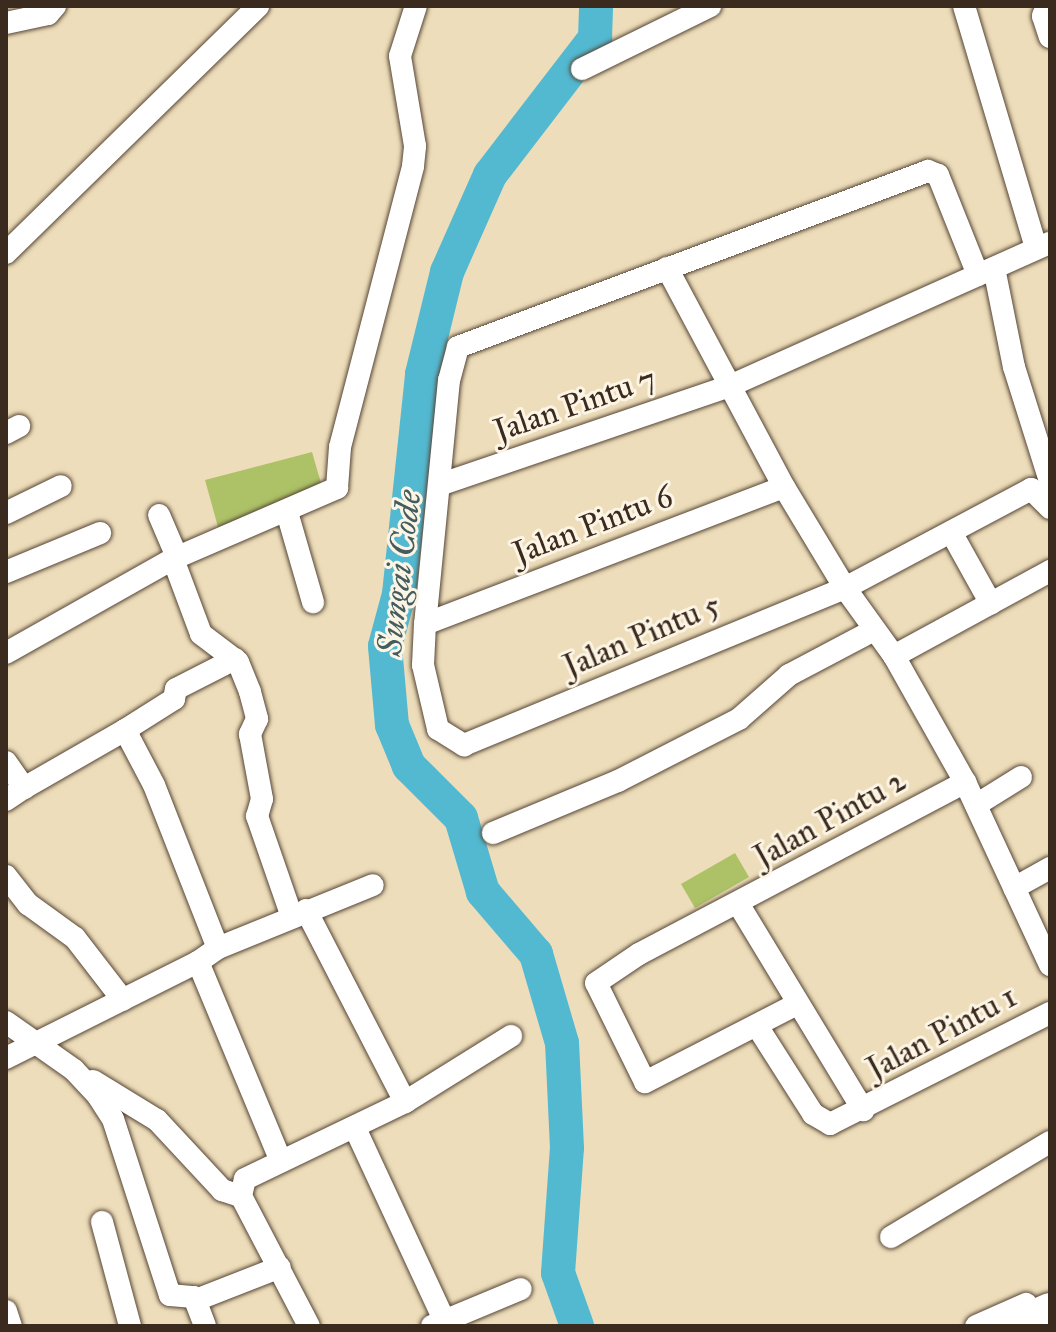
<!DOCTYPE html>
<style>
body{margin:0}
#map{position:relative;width:1056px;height:1332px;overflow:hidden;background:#edddba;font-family:"IM FELL Great Primer",serif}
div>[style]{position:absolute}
.green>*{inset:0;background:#adc267}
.river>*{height:34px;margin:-17px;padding:0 17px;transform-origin:17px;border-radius:17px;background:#53b9d1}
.roads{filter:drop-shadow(0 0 2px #564535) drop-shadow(0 0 2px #564535)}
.minor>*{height:22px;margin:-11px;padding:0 11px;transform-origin:11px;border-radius:11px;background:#fff}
.highway>*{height:34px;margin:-17px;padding:0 17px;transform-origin:17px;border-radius:17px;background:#fff}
span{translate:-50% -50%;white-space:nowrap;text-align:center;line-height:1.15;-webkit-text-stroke:6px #fcf5e5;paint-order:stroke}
.street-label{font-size:32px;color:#3b2a1e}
.water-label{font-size:34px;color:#435c5d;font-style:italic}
.frame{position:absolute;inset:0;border:8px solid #3b2a1e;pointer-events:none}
</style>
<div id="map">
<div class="green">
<i style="clip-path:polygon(312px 452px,323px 490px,218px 527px,205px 480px)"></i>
<i style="clip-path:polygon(735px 853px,749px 877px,695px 908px,681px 884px)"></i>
</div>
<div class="river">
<i style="left:577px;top:1326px;width:56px;rotate:-109.7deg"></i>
<i style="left:558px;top:1273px;width:125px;rotate:-85.9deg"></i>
<i style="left:567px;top:1148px;width:105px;rotate:-92.7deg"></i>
<i style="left:562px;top:1043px;width:93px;rotate:-106.3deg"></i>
<i style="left:536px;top:954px;width:82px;rotate:-130.5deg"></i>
<i style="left:483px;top:892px;width:77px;rotate:-106.6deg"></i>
<i style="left:461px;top:818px;width:74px;rotate:-135deg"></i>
<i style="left:409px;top:766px;width:44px;rotate:-112.5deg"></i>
<i style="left:392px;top:725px;width:79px;rotate:-95.1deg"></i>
<i style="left:385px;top:646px;width:54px;rotate:-74.9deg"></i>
<i style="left:399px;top:594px;width:221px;rotate:-84deg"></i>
<i style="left:422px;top:374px;width:105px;rotate:-76.2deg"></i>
<i style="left:447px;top:272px;width:106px;rotate:-66.1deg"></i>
<i style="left:490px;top:175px;width:173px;rotate:-52.5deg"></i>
<i style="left:595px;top:38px;width:32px;rotate:-88deg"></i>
</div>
<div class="roads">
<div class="minor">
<i style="left:964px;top:6px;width:252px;rotate:73.4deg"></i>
<i style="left:1047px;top:6px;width:11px;rotate:112deg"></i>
<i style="left:1043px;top:16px;width:22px;rotate:72deg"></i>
<i style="left:6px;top:23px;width:43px;rotate:-12.1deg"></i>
<i style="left:48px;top:14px;width:11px;rotate:-49deg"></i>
<i style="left:582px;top:69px;width:143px;rotate:-26.2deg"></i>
<i style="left:6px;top:253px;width:353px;rotate:-44.4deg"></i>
<i style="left:667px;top:268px;width:248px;rotate:61.9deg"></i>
<i style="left:784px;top:487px;width:118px;rotate:58.9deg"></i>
<i style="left:845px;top:588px;width:84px;rotate:54.2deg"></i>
<i style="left:894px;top:656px;width:145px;rotate:60.6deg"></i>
<i style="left:965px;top:782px;width:202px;rotate:65.1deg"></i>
<i style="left:994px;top:268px;width:101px;rotate:78.6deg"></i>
<i style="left:1014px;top:367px;width:120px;rotate:72.5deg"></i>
<i style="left:978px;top:275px;width:108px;rotate:-111.8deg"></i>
<i style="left:938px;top:175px;width:11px;rotate:-158deg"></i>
<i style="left:928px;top:171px;width:502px;rotate:159.47deg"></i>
<i style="left:458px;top:347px;width:34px;rotate:105deg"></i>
<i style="left:449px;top:380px;width:245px;rotate:95.6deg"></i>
<i style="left:425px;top:624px;width:41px;rotate:92.8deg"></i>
<i style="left:423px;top:665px;width:66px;rotate:76.8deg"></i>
<i style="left:438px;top:729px;width:31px;rotate:32deg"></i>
<i style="left:464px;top:745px;width:412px;rotate:-22.4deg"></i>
<i style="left:845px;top:588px;width:211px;rotate:-28deg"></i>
<i style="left:1031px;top:489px;width:27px;rotate:45deg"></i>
<i style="left:6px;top:433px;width:15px;rotate:-28deg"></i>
<i style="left:439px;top:485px;width:310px;rotate:-18.8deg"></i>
<i style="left:732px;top:385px;width:348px;rotate:-24.1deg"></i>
<i style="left:287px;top:512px;width:94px;rotate:73.9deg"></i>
<i style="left:6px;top:513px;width:61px;rotate:-26.1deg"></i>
<i style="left:159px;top:515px;width:46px;rotate:66.8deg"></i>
<i style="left:951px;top:532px;width:82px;rotate:60.9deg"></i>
<i style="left:173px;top:559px;width:80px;rotate:69.5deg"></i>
<i style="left:201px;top:634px;width:46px;rotate:37.1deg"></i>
<i style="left:238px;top:662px;width:32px;rotate:68deg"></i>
<i style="left:250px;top:692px;width:28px;rotate:75deg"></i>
<i style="left:257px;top:719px;width:17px;rotate:115deg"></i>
<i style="left:250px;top:734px;width:66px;rotate:79.5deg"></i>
<i style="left:262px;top:799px;width:18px;rotate:106deg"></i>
<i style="left:257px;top:816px;width:107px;rotate:70.9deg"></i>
<i style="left:6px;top:572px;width:102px;rotate:-22.5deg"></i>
<i style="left:425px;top:624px;width:384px;rotate:-20.9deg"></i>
<i style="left:6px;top:653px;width:192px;rotate:-29.4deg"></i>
<i style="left:173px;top:559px;width:179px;rotate:-23.4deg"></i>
<i style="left:337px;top:488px;width:41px;rotate:-85.8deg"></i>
<i style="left:340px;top:447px;width:290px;rotate:-75.4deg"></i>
<i style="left:413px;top:166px;width:20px;rotate:-84deg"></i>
<i style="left:415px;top:146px;width:91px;rotate:-99.5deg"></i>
<i style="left:400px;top:56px;width:52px;rotate:-72.3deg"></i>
<i style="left:894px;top:656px;width:178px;rotate:-28.6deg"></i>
<i style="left:125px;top:730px;width:58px;rotate:-32.3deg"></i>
<i style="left:174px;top:699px;width:10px;rotate:-79deg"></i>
<i style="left:176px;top:689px;width:66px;rotate:-27deg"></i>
<i style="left:6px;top:762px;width:32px;rotate:55deg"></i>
<i style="left:24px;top:788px;width:116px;rotate:-29.9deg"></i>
<i style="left:125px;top:730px;width:62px;rotate:62.2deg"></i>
<i style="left:154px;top:785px;width:175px;rotate:68.6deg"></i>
<i style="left:218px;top:948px;width:24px;rotate:145deg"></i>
<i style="left:198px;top:962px;width:213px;rotate:67.4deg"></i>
<i style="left:6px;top:800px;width:22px;rotate:-34deg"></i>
<i style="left:976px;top:805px;width:53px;rotate:-31.9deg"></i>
<i style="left:493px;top:833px;width:135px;rotate:-22.6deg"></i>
<i style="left:618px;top:781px;width:136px;rotate:-27.1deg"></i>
<i style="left:739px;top:719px;width:67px;rotate:-41.3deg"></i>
<i style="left:789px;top:675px;width:96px;rotate:-27.9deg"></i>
<i style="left:6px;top:876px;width:36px;rotate:52deg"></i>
<i style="left:28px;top:904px;width:58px;rotate:35.9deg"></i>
<i style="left:75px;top:938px;width:78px;rotate:52.3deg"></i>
<i style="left:1014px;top:888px;width:41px;rotate:-29.1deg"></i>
<i style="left:739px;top:905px;width:240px;rotate:58.8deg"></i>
<i style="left:306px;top:910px;width:216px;rotate:62.7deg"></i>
<i style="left:218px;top:948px;width:167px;rotate:-22.1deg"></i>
<i style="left:797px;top:1004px;width:171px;rotate:152.8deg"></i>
<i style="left:645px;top:1082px;width:110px;rotate:-116.3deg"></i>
<i style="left:596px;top:983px;width:52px;rotate:-34deg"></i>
<i style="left:639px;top:954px;width:369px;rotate:-27.8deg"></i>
<i style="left:6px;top:1022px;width:83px;rotate:35.2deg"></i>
<i style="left:74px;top:1070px;width:35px;rotate:47deg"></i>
<i style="left:98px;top:1096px;width:27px;rotate:57deg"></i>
<i style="left:113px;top:1119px;width:185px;rotate:72.1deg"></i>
<i style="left:170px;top:1295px;width:24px;rotate:5deg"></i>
<i style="left:194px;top:1297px;width:31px;rotate:69deg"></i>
<i style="left:757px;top:1026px;width:104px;rotate:57.5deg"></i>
<i style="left:813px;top:1114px;width:20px;rotate:30deg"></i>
<i style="left:830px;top:1124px;width:246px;rotate:-26.8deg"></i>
<i style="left:6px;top:1058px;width:215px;rotate:-26.6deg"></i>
<i style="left:93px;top:1081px;width:75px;rotate:31.4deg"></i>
<i style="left:157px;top:1120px;width:96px;rotate:47.1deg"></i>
<i style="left:222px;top:1190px;width:20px;rotate:18deg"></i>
<i style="left:355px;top:1128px;width:212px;rotate:65.1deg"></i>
<i style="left:102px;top:1222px;width:108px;rotate:74.9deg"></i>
<i style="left:891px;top:1237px;width:185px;rotate:-30.9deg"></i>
<i style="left:196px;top:1300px;width:90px;rotate:-21.4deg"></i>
<i style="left:6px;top:1311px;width:16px;rotate:72deg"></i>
<i style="left:309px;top:1326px;width:147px;rotate:-117.6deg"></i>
<i style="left:241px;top:1196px;width:17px;rotate:-77deg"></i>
<i style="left:245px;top:1179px;width:178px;rotate:-25.7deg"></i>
<i style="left:405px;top:1102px;width:125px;rotate:-31.9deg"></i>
<i style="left:432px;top:1326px;width:96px;rotate:-22.6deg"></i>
<i style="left:976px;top:1326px;width:55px;rotate:-23.7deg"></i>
</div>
<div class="highway">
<i style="left:1013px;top:1326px;width:40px;rotate:-23.4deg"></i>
</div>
</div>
<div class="street-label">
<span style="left:575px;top:405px;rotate:-19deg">Jalan Pintu 7</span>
<span style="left:593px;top:525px;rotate:-21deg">Jalan Pintu 6</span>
<span style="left:642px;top:636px;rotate:-23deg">Jalan Pintu 5</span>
<span style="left:830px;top:819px;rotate:-29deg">Jalan Pintu 2</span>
<span style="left:942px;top:1033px;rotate:-28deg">Jalan Pintu 1</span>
</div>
<div class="water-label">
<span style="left:399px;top:573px;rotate:-83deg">Sungai Code</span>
</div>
<div class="frame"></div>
</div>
